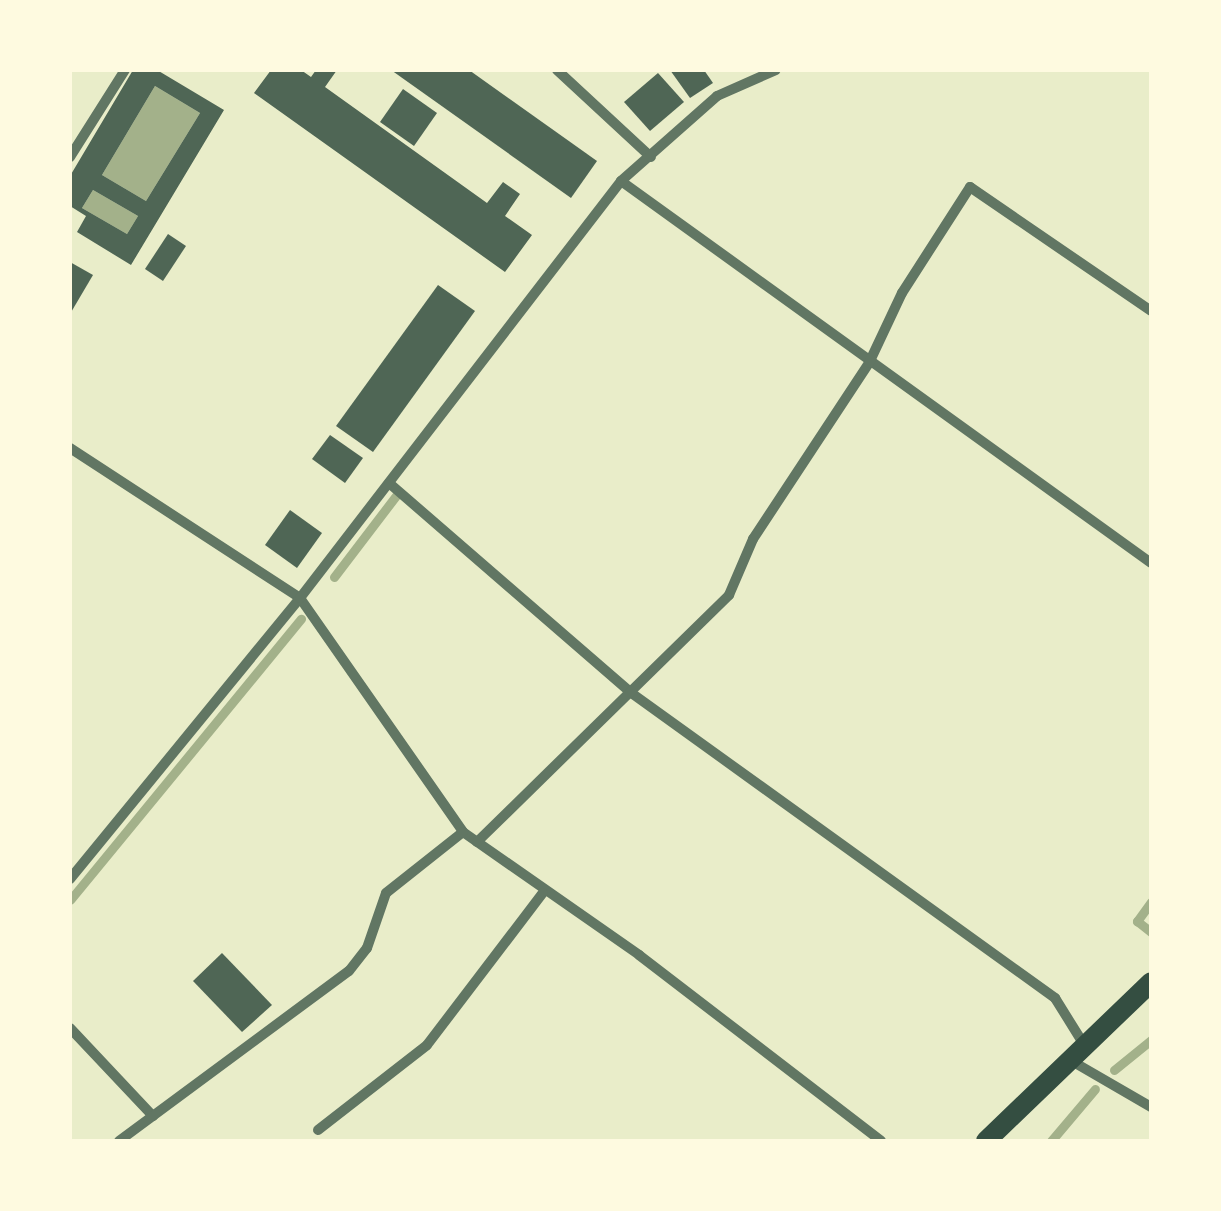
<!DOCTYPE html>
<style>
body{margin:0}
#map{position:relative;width:1221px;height:1211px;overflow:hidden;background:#e9edc9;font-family:"DejaVu Sans",sans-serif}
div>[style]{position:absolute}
.water>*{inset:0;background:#a3b18a}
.stream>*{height:9px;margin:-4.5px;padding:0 4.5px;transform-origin:4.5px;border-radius:4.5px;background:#a3b18a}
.building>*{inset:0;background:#4f6655}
.minor>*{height:10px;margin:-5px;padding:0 5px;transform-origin:5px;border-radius:5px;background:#617663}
.secondary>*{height:20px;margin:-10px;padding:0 10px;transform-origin:10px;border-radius:10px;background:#344e41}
span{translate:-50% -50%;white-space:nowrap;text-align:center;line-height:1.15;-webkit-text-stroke:10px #fefae0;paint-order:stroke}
.frame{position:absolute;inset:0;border:72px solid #fefae0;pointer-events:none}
</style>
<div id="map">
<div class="water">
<i style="clip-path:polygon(155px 86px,200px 113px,146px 201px,102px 175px)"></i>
<i style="clip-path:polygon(93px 190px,138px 216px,127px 234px,82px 208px)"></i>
</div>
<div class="stream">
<i style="left:334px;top:577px;width:106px;rotate:-52.7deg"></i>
<i style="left:70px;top:900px;width:364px;rotate:-50.6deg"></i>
<i style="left:1151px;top:902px;width:24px;rotate:126deg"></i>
<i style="left:1137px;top:921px;width:18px;rotate:38deg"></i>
<i style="left:1114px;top:1070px;width:48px;rotate:-39deg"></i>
<i style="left:1051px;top:1141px;width:68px;rotate:-49.8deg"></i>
</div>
<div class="building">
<i style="clip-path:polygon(evenodd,133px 70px,157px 70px,224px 110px,131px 265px,77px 232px,86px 216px,70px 206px,70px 176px,133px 70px,155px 86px,200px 113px,146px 201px,102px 175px,155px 86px,133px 70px,93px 190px,138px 216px,127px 234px,82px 208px,93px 190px)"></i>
<i style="clip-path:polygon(271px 70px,301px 70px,311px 77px,316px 70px,337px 70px,325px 87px,487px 203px,503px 182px,520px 194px,505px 216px,532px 235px,505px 272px,254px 93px)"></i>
<i style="clip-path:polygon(391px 70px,469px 70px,597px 161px,571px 198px)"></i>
<i style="clip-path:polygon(670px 70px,704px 70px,713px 83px,690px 98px)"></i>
<i style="clip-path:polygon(658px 73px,684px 102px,650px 131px,624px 102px)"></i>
<i style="clip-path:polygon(403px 89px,437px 113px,414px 146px,380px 122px)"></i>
<i style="clip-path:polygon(168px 234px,186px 246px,163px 281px,145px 269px)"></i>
<i style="clip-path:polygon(70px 262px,93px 275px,70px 314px)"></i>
<i style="clip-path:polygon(438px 285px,475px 311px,373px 452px,336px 426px)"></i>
<i style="clip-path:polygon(330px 435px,363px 458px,345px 483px,312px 459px)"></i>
<i style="clip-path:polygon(290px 510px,322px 533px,297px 568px,265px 545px)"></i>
<i style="clip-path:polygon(222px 953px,272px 1005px,242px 1032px,193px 981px)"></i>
</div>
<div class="minor">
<i style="left:557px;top:70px;width:128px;rotate:42.8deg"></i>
<i style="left:70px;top:157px;width:103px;rotate:-57.7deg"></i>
<i style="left:621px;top:181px;width:653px;rotate:35.78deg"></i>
<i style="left:70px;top:448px;width:275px;rotate:33.1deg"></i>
<i style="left:300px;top:598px;width:285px;rotate:55.1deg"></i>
<i style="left:463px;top:832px;width:215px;rotate:34.9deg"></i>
<i style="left:639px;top:955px;width:305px;rotate:37.5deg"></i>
<i style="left:389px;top:483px;width:319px;rotate:40.9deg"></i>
<i style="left:630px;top:692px;width:524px;rotate:35.75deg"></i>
<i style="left:1055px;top:998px;width:53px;rotate:58.1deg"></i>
<i style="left:477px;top:842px;width:353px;rotate:-44.4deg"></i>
<i style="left:729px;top:595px;width:61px;rotate:-66.8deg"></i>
<i style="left:753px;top:539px;width:211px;rotate:-56.6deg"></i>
<i style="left:869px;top:363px;width:77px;rotate:-64.8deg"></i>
<i style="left:902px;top:293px;width:126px;rotate:-57.3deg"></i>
<i style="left:970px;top:187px;width:219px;rotate:34.4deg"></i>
<i style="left:70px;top:879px;width:363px;rotate:-50.7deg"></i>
<i style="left:300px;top:598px;width:526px;rotate:-52.41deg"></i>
<i style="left:621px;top:181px;width:128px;rotate:-41.5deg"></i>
<i style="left:717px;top:96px;width:64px;rotate:-23.8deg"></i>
<i style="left:70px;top:1028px;width:121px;rotate:46.7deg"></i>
<i style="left:1070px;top:1060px;width:94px;rotate:30.1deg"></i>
<i style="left:318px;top:1130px;width:138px;rotate:-37.9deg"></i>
<i style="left:427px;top:1045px;width:191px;rotate:-52.7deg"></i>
<i style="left:119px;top:1141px;width:286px;rotate:-36.5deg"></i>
<i style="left:349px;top:971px;width:29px;rotate:-52deg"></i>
<i style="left:367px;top:948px;width:58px;rotate:-70.9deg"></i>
<i style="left:386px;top:893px;width:98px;rotate:-38.4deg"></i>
</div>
<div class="secondary">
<i style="left:986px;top:1141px;width:229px;rotate:-43.9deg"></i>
</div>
<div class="frame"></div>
</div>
